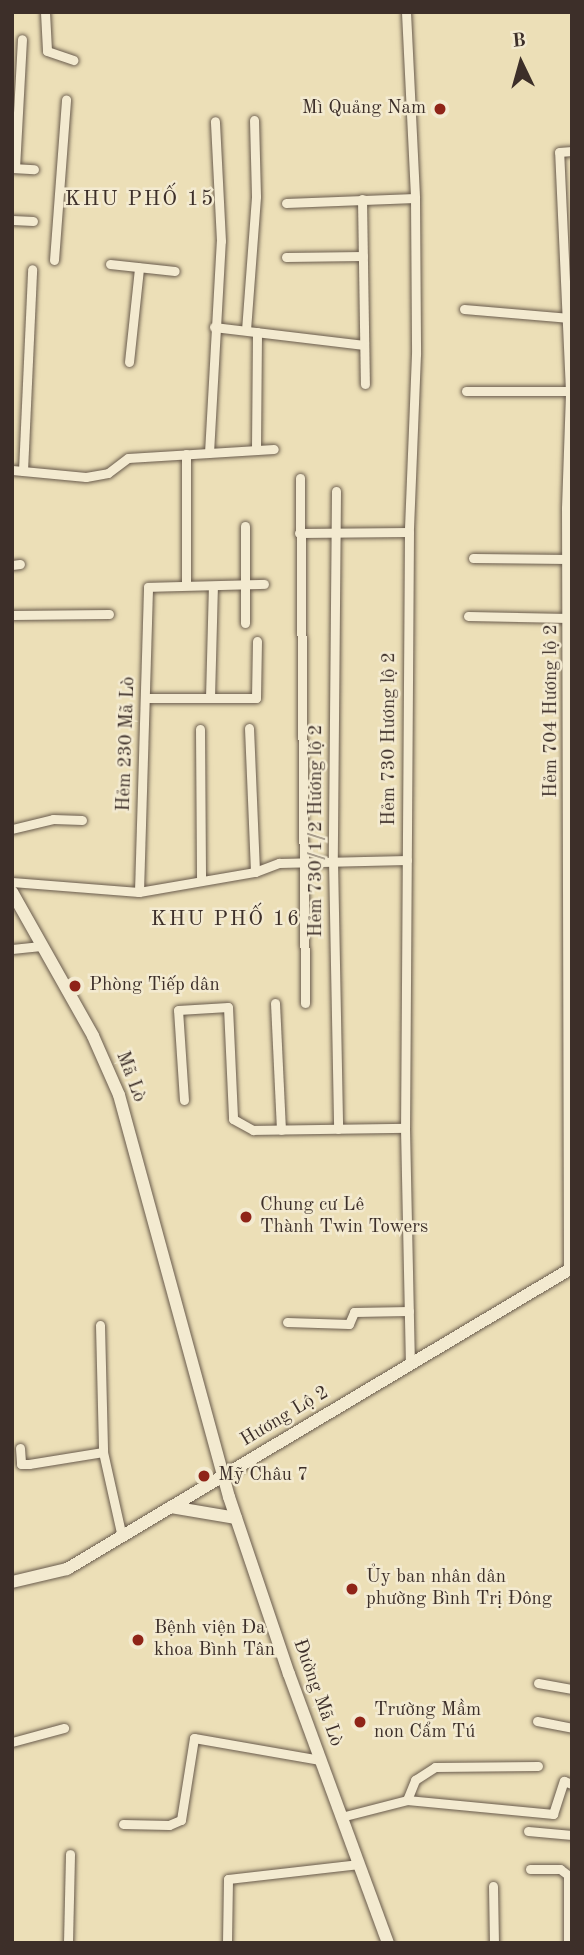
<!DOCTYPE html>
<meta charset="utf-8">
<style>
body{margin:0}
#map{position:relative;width:584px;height:1955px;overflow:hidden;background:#ecdfb7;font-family:"Old Standard TT",serif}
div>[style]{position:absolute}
.roads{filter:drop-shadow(0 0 2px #695b4c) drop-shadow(0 0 2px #695b4c)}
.minor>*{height:9px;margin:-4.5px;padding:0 4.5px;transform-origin:4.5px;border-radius:4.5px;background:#f3ead0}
.secondary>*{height:12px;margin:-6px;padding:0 6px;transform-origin:6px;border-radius:6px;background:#f3ead0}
.dots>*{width:19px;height:19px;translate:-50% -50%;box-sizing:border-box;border:4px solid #f3ead0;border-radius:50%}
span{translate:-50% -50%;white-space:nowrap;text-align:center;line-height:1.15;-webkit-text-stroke:5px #f3ead0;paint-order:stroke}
.poi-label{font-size:19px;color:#3d2f29}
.right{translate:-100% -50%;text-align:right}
.left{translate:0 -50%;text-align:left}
.street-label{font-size:19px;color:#3d2f29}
.neighbourhood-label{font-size:21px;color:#3d2f29;letter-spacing:2px}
.frame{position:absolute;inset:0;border:14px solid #3d2f29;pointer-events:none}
.north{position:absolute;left:486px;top:28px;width:70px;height:70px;-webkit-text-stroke:5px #f3ead0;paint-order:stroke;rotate:355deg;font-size:19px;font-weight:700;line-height:28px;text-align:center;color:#3d2f29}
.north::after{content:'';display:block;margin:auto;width:24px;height:32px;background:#3d2f29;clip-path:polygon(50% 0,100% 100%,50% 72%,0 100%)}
</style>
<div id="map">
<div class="roads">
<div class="minor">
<i style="left:45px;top:12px;width:39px;rotate:87deg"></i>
<i style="left:47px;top:51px;width:28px;rotate:19deg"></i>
<i style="left:406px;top:12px;width:186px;rotate:87.2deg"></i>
<i style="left:415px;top:198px;width:156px;rotate:89.6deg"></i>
<i style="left:416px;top:354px;width:178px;rotate:92.3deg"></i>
<i style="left:409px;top:532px;width:596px;rotate:90.38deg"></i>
<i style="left:405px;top:1128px;width:236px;rotate:88.8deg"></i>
<i style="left:12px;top:168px;width:22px;rotate:3deg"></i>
<i style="left:15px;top:168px;width:129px;rotate:-86.9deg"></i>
<i style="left:362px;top:199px;width:185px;rotate:89.1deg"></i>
<i style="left:286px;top:203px;width:129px;rotate:-2.2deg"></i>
<i style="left:12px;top:220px;width:21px;rotate:3deg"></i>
<i style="left:286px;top:257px;width:77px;rotate:-0.7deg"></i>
<i style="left:54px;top:260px;width:161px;rotate:-85.7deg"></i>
<i style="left:110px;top:264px;width:65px;rotate:6.1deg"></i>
<i style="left:464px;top:309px;width:106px;rotate:4.9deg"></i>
<i style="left:214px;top:327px;width:151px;rotate:6.8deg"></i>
<i style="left:246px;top:330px;width:134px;rotate:-85.7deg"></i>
<i style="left:256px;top:196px;width:76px;rotate:-91.5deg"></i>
<i style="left:129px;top:362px;width:95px;rotate:-83.9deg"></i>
<i style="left:466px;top:391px;width:104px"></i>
<i style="left:256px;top:448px;width:116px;rotate:-89.5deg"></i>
<i style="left:209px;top:453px;width:212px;rotate:-86.8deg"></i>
<i style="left:221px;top:241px;width:120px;rotate:-92.9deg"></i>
<i style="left:186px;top:454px;width:130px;rotate:90deg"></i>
<i style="left:12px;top:470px;width:74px;rotate:5.4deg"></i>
<i style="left:86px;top:477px;width:22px;rotate:-10deg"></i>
<i style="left:108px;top:473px;width:25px;rotate:-37deg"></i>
<i style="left:128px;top:458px;width:146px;rotate:-3.5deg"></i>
<i style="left:23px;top:471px;width:202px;rotate:-87.4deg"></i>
<i style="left:300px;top:478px;width:525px;rotate:89.45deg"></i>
<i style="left:336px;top:491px;width:369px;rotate:90.5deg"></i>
<i style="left:333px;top:860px;width:269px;rotate:88.9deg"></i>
<i style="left:299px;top:533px;width:110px;rotate:-0.5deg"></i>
<i style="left:473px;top:558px;width:95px;rotate:0.6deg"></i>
<i style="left:12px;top:565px;width:8px;rotate:-7deg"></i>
<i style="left:12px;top:615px;width:97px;rotate:-0.6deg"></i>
<i style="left:468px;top:616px;width:101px;rotate:1.1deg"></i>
<i style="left:245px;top:623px;width:97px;rotate:-90deg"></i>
<i style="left:147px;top:698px;width:109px"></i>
<i style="left:256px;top:698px;width:57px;rotate:-89deg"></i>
<i style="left:210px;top:698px;width:112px;rotate:-88.5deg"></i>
<i style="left:249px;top:728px;width:144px;rotate:87.6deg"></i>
<i style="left:200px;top:729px;width:151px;rotate:89.6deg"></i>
<i style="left:12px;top:829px;width:42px;rotate:-13.7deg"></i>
<i style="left:53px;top:819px;width:29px;rotate:2deg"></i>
<i style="left:12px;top:882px;width:127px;rotate:4.5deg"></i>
<i style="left:139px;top:892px;width:305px;rotate:-88.3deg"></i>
<i style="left:148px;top:587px;width:116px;rotate:-1.5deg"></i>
<i style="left:139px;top:892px;width:118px;rotate:-9.8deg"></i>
<i style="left:255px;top:872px;width:26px;rotate:-21deg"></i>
<i style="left:279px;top:863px;width:128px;rotate:-1.3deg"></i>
<i style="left:12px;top:949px;width:29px;rotate:-6deg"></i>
<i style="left:275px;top:1003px;width:127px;rotate:87.3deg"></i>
<i style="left:184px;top:1100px;width:90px;rotate:-93.8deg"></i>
<i style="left:178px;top:1010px;width:50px;rotate:-3.4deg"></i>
<i style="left:228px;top:1007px;width:112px;rotate:87.4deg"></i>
<i style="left:233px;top:1119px;width:23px;rotate:29deg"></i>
<i style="left:253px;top:1130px;width:152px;rotate:-0.8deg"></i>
<i style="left:568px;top:1270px;width:762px;rotate:-90.15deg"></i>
<i style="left:566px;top:508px;width:117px;rotate:-88deg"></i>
<i style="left:570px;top:391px;width:239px;rotate:-92.6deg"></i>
<i style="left:559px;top:152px;width:13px;rotate:-4deg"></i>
<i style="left:287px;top:1322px;width:62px;rotate:1.8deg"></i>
<i style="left:349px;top:1324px;width:13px;rotate:-67deg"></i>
<i style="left:354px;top:1312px;width:55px;rotate:-1deg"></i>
<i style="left:100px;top:1325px;width:127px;rotate:88.6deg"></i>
<i style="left:103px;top:1452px;width:87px;rotate:77.4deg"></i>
<i style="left:20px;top:1448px;width:16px;rotate:86deg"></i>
<i style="left:21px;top:1464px;width:8px"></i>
<i style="left:29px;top:1464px;width:75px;rotate:-9.2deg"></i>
<i style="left:538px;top:1683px;width:35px;rotate:10deg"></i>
<i style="left:537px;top:1721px;width:36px;rotate:11deg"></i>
<i style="left:12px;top:1742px;width:54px;rotate:-15.1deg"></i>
<i style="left:407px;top:1800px;width:22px;rotate:-68deg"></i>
<i style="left:415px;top:1780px;width:24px;rotate:-33deg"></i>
<i style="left:435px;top:1767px;width:103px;rotate:-0.6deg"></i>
<i style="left:341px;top:1817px;width:68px;rotate:-14.4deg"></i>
<i style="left:407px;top:1800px;width:147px;rotate:5.5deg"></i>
<i style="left:553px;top:1814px;width:35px;rotate:-72deg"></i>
<i style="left:564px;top:1781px;width:9px;rotate:21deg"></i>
<i style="left:123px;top:1824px;width:46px;rotate:1.2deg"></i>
<i style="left:169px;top:1825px;width:13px;rotate:-23deg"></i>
<i style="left:181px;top:1820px;width:83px;rotate:-81deg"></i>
<i style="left:194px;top:1738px;width:128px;rotate:9.9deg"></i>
<i style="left:528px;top:1831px;width:44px;rotate:5.2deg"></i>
<i style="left:530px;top:1869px;width:30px"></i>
<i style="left:560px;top:1869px;width:10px;rotate:37deg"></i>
<i style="left:568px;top:1875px;width:68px;rotate:90deg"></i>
<i style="left:493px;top:1886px;width:57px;rotate:89deg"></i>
<i style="left:68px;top:1943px;width:89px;rotate:-88.7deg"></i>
<i style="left:227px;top:1943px;width:64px;rotate:-89.1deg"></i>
<i style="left:228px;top:1879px;width:132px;rotate:-6.5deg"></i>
</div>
<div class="secondary">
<i style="left:12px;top:892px;width:165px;rotate:60.6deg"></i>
<i style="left:93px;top:1036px;width:64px;rotate:66.2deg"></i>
<i style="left:119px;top:1095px;width:417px;rotate:74.7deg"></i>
<i style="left:229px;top:1497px;width:187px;rotate:71.3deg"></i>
<i style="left:289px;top:1674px;width:287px;rotate:69.8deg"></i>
<i style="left:171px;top:1507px;width:66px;rotate:9.6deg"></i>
<i style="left:12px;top:1582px;width:57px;rotate:-13.3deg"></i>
<i style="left:67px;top:1569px;width:588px;rotate:-30.8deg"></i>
</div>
</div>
<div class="dots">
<i style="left:440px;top:109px;background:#8f2418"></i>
<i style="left:75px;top:986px;background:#8f2418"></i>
<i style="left:246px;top:1217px;background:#8f2418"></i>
<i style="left:204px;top:1476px;background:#8f2418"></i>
<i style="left:352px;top:1589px;background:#8f2418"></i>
<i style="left:138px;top:1640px;background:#8f2418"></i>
<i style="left:360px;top:1722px;background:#8f2418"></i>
</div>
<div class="poi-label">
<span class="right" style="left:426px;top:109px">Mì Quảng Nam</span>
<span class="left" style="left:89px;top:986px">Phòng Tiếp dân</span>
<span class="left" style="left:260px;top:1217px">Chung cư Lê<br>Thành Twin Towers</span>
<span class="left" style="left:218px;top:1476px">Mỹ Châu 7</span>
<span class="left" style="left:366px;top:1589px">Ủy ban nhân dân<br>phường Bình Trị Đông</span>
<span class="left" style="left:154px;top:1640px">Bệnh viện Đa<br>khoa Bình Tân</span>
<span class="left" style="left:374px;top:1722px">Trường Mầm<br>non Cẩm Tú</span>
</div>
<div class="street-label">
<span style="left:552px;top:711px;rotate:-90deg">Hẻm 704 Hương lộ 2</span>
<span style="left:390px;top:739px;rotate:-90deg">Hẻm 730 Hương lộ 2</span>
<span style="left:127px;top:744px;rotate:-88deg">Hẻm 230 Mã Lò</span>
<span style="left:317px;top:831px;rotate:-90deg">Hẻm 730/1/2 Hương lộ 2</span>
<span style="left:130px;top:1077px;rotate:69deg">Mã Lò</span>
<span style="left:285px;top:1417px;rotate:-31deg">Hương Lộ 2</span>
<span style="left:317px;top:1693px;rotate:70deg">Đường Mã Lò</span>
</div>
<div class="neighbourhood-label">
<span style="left:140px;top:200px">KHU PHỐ 15</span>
<span style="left:226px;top:920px">KHU PHỐ 16</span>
</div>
<div class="frame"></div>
<div class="north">B</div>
</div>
